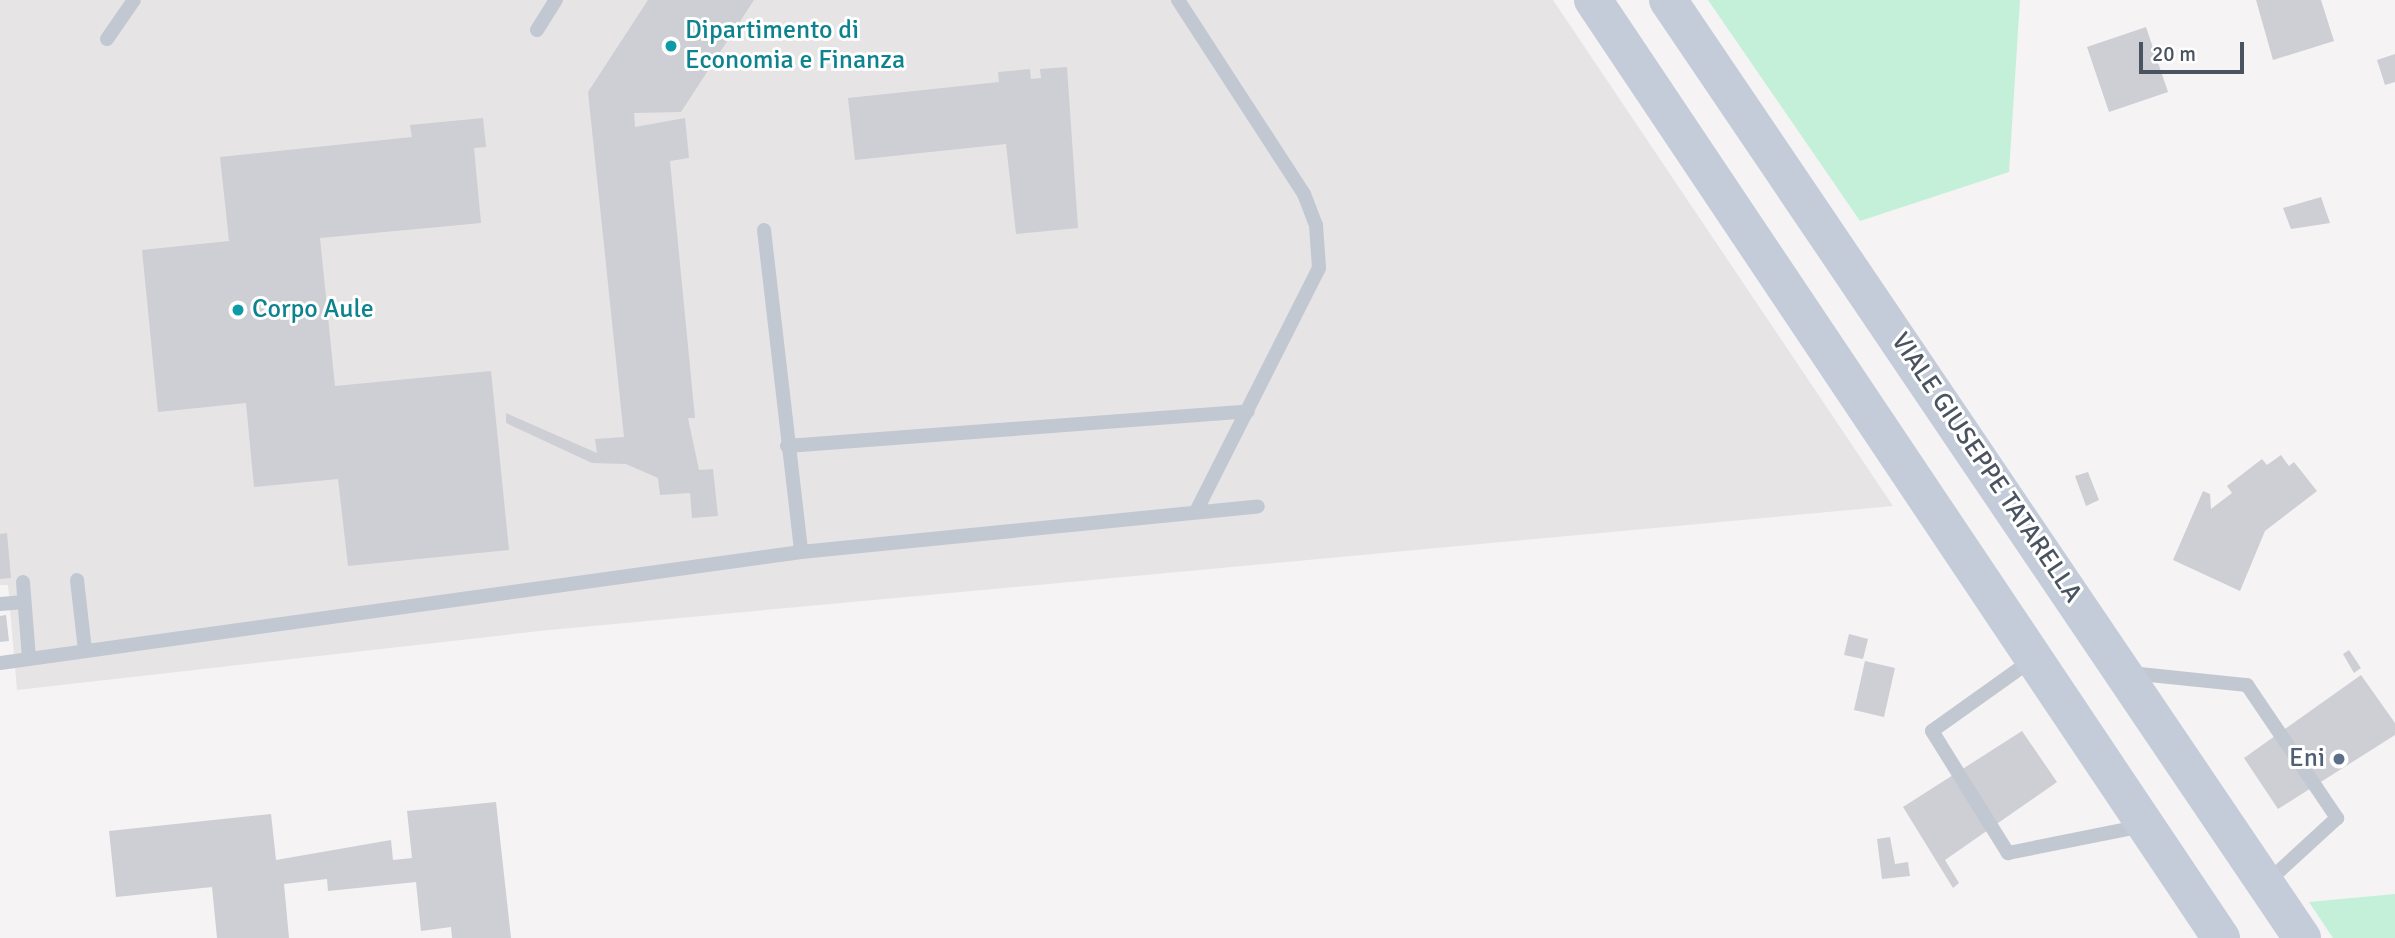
<!DOCTYPE html>
<style>
body{margin:0}
#map{position:relative;width:2395px;height:938px;overflow:hidden;background:#f5f3f3;font-family:Signika,sans-serif}
div>[style]{position:absolute}
.education>*{inset:0;background:#e6e4e5}
.green>*{inset:0;background:#c4f0da}
.building>*{inset:0;background:#cdcfd5}
.service>*{height:14px;margin:-7px;padding:0 7px;transform-origin:7px;border-radius:7px;background:#c1c8d1}
.secondary>*{height:38px;margin:-19px;padding:0 19px;transform-origin:19px;border-radius:19px;background:#c4ccd9}
.dots>*{width:19px;height:19px;translate:-50% -50%;box-sizing:border-box;border:4px solid #fff;border-radius:50%}
span{translate:-50% -50%;white-space:nowrap;text-align:center;line-height:1.15;-webkit-text-stroke:6px #fff;paint-order:stroke}
.culture-label{font-size:26px;color:#0d838f}
.left{translate:0 -50%;text-align:left}
.street-label{font-size:26px;color:#4a5460}
.service-label{font-size:26px;color:#4e5e75}
.right{translate:-100% -50%;text-align:right}
.scale{position:absolute;left:2139px;top:42px;width:105px;height:32px;box-sizing:border-box;border:4px solid #4a5460;border-top:0;padding-left:9px;font-size:21px;line-height:24px;white-space:nowrap;color:#4a5460;-webkit-text-stroke:5px #fff;paint-order:stroke}
</style>
<div id="map">
<div class="education">
<i style="clip-path:polygon(0 0,1553px 0,1893px 506px,549px 630px,17px 690px,8px 585px,0 585px)"></i>
</div>
<div class="green">
<i style="clip-path:polygon(1708px 0,2020px 0,2009px 172px,1860px 221px)"></i>
<i style="clip-path:polygon(2395px 894px,2395px 938px,2333px 938px,2309px 902px)"></i>
</div>
<div class="building">
<i style="clip-path:polygon(648px 0,754px 0,681px 112px,634px 113px,635px 127px,685px 118px,689px 158px,670px 161px,695px 418px,688px 418px,699px 470px,713px 469px,718px 516px,692px 518px,690px 493px,660px 495px,658px 478px,626px 464px,592px 463px,506px 423px,506px 413px,597px 453px,595px 439px,624px 437px,588px 92px)"></i>
<i style="clip-path:polygon(2256px 0,2321px 0,2334px 41px,2273px 60px)"></i>
<i style="clip-path:polygon(2146px 27px,2168px 92px,2109px 112px,2087px 47px)"></i>
<i style="clip-path:polygon(2395px 54px,2395px 82px,2385px 85px,2377px 60px)"></i>
<i style="clip-path:polygon(1067px 67px,1078px 228px,1016px 234px,1006px 144px,855px 160px,848px 98px,999px 82px,998px 72px,1030px 69px,1031px 79px,1041px 78px,1040px 69px)"></i>
<i style="clip-path:polygon(483px 118px,486px 147px,474px 148px,481px 223px,320px 238px,335px 386px,491px 371px,509px 550px,348px 566px,338px 479px,254px 487px,246px 403px,158px 412px,142px 250px,229px 241px,220px 157px,412px 137px,410px 125px)"></i>
<i style="clip-path:polygon(2321px 197px,2330px 223px,2291px 229px,2283px 208px)"></i>
<i style="clip-path:polygon(2281px 455px,2289px 466px,2294px 462px,2317px 491px,2265px 531px,2240px 591px,2173px 560px,2203px 491px,2210px 494px,2211px 509px,2232px 493px,2227px 486px,2262px 459px,2267px 465px)"></i>
<i style="clip-path:polygon(2088px 472px,2099px 500px,2086px 506px,2075px 476px)"></i>
<i style="clip-path:polygon(7px 533px,11px 578px,0 579px,0 534px)"></i>
<i style="clip-path:polygon(6px 615px,9px 641px,0 642px,0 616px)"></i>
<i style="clip-path:polygon(1849px 634px,1868px 639px,1863px 659px,1844px 655px)"></i>
<i style="clip-path:polygon(2349px 650px,2361px 668px,2354px 673px,2343px 654px)"></i>
<i style="clip-path:polygon(1865px 661px,1895px 668px,1884px 717px,1854px 710px)"></i>
<i style="clip-path:polygon(2361px 675px,2395px 723px,2395px 735px,2278px 809px,2244px 758px)"></i>
<i style="clip-path:polygon(2022px 731px,2057px 782px,1945px 860px,1959px 883px,1953px 888px,1903px 807px)"></i>
<i style="clip-path:polygon(496px 802px,511px 938px,452px 938px,451px 927px,421px 931px,416px 882px,328px 891px,327px 879px,284px 884px,289px 938px,217px 938px,212px 887px,116px 897px,109px 831px,271px 814px,276px 860px,391px 840px,393px 860px,412px 858px,407px 811px)"></i>
<i style="clip-path:polygon(1890px 837px,1895px 864px,1908px 862px,1910px 876px,1882px 879px,1877px 839px)"></i>
</div>
<div class="service">
<i style="left:1178px;top:0;width:231px;rotate:57deg"></i>
<i style="left:1304px;top:194px;width:33px;rotate:69deg"></i>
<i style="left:1316px;top:225px;width:43px;rotate:86deg"></i>
<i style="left:1319px;top:268px;width:272px;rotate:116.8deg"></i>
<i style="left:537px;top:30px;width:36px;rotate:-58deg"></i>
<i style="left:107px;top:39px;width:47px;rotate:-55.3deg"></i>
<i style="left:764px;top:230px;width:324px;rotate:83.4deg"></i>
<i style="left:787px;top:446px;width:462px;rotate:-4.3deg"></i>
<i style="left:77px;top:580px;width:70px;rotate:83.5deg"></i>
<i style="left:23px;top:582px;width:77px;rotate:85.5deg"></i>
<i style="left:0;top:604px;width:24px;rotate:-5deg"></i>
<i style="left:2033px;top:659px;width:124px;rotate:144.5deg"></i>
<i style="left:1932px;top:731px;width:144px;rotate:58.1deg"></i>
<i style="left:2008px;top:853px;width:138px;rotate:-11.3deg"></i>
<i style="left:0;top:663px;width:809px;rotate:-7.89deg"></i>
<i style="left:801px;top:552px;width:459px;rotate:-5.7deg"></i>
<i style="left:2130px;top:673px;width:118px;rotate:5.9deg"></i>
<i style="left:2247px;top:685px;width:161px;rotate:55.9deg"></i>
<i style="left:2337px;top:818px;width:96px;rotate:137.5deg"></i>
</div>
<div class="secondary">
<i style="left:1593px;top:0;width:1129px;rotate:56.2deg"></i>
<i style="left:1668px;top:0;width:1132px;rotate:55.94deg"></i>
</div>
<div class="dots">
<i style="left:671px;top:46px;background:#0f9aa8"></i>
<i style="left:238px;top:310px;background:#0f9aa8"></i>
<i style="left:2339px;top:759px;background:#5c6f8a"></i>
</div>
<div class="culture-label">
<span class="left" style="left:685px;top:46px">Dipartimento di<br>Economia e Finanza</span>
<span class="left" style="left:252px;top:310px">Corpo Aule</span>
</div>
<div class="street-label">
<span style="left:1986px;top:468px;rotate:56deg">VIALE GIUSEPPE TATARELLA</span>
</div>
<div class="service-label">
<span class="right" style="left:2325px;top:759px">Eni</span>
</div>
<div class="scale">20 m</div>
</div>
